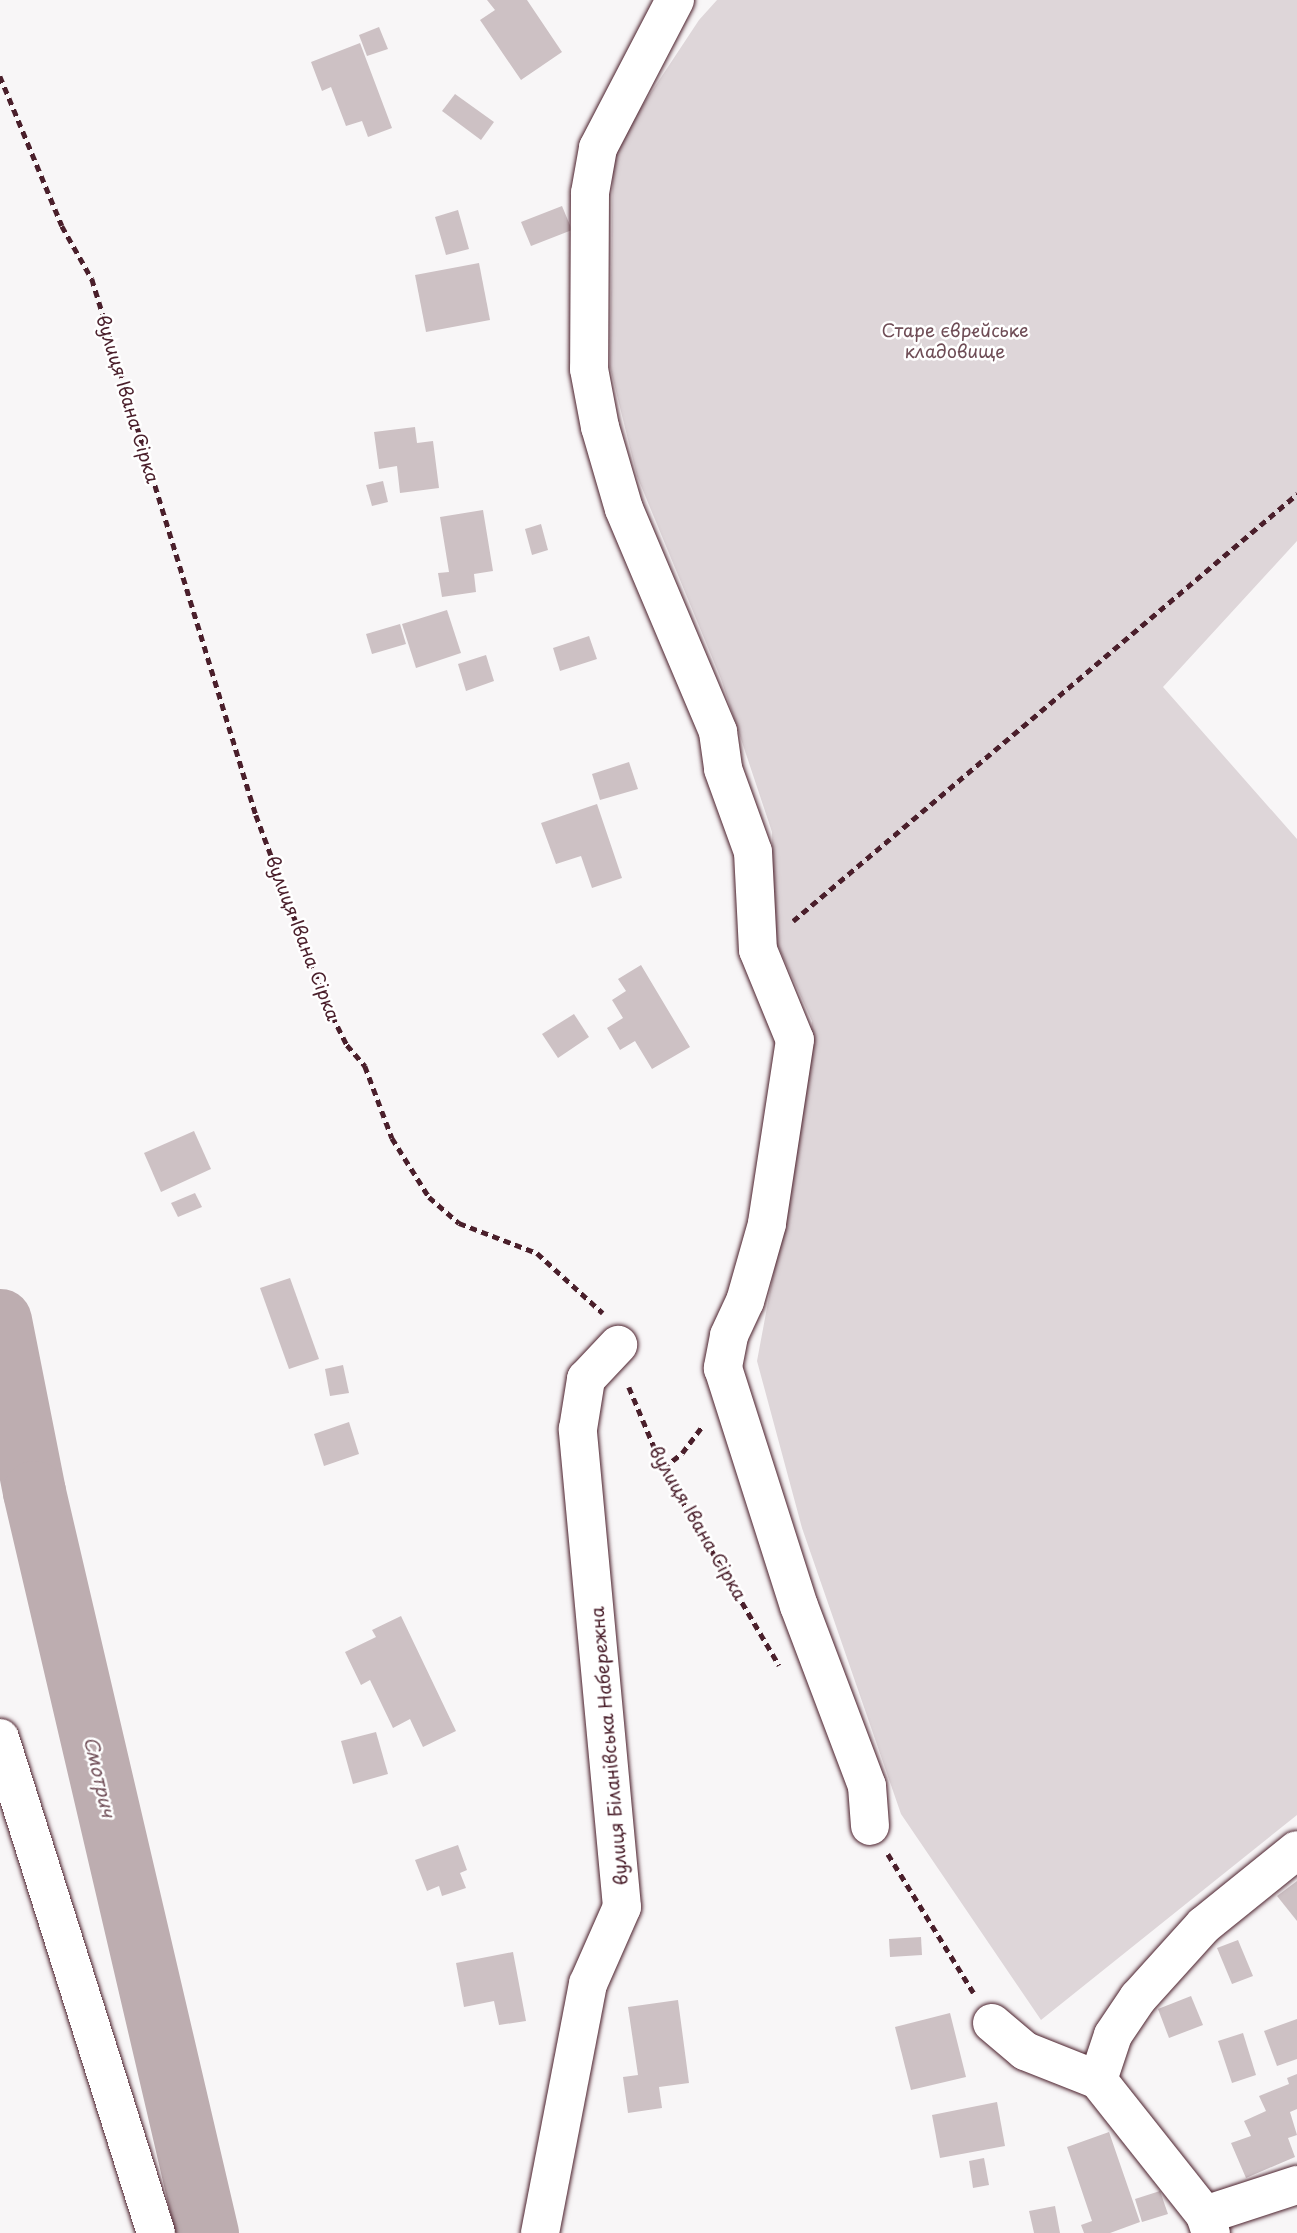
<!DOCTYPE html>
<meta charset="utf-8">
<style>
body{margin:0}
#map{position:relative;width:1297px;height:2233px;overflow:hidden;background:#f8f6f7;font-family:"Playpen Sans",sans-serif}
div>[style]{position:absolute}
.green>*{inset:0;background:#ded6d9}
.river>*{height:63px;margin:-31.5px;padding:0 31.5px;transform-origin:31.5px;border-radius:31.5px;background:#bdadb0}
.building>*{inset:0;background:#cdc1c4}
.path>*{height:4.5px;margin-top:-2.25px;transform-origin:0;background:repeating-linear-gradient(90deg,#4a1f2b 0 7px,transparent 0 12px)}
.roads{filter:drop-shadow(0 0 2px #4a1f2b) drop-shadow(0 0 2px #4a1f2b)}
.minor>*{height:38px;margin:-19px;padding:0 19px;transform-origin:19px;border-radius:19px;background:#fff}
span{translate:-50% -50%;white-space:nowrap;text-align:center;line-height:1.15;-webkit-text-stroke:5px #fff;paint-order:stroke}
.park-label{font-size:18px;color:#6f4d56}
.street-label{font-size:18px;color:#4a1f2b}
.water-label{font-size:19px;color:#72515a;font-style:italic}
</style>
<div id="map">
<div class="green">
<i style="clip-path:polygon(717px 0,1297px 0,1297px 541px,1163px 687px,1297px 839px,1297px 1815px,1041px 2020px,901px 1814px,802px 1528px,757px 1361px,801px 1126px,812px 1021px,774px 937px,772px 832px,721px 679px,637px 476px,610px 367px,613px 150px,699px 20px)"></i>
</div>
<div class="river">
<i style="left:0;top:1320px;width:175px;rotate:78.8deg"></i>
<i style="left:34px;top:1492px;width:761px;rotate:76.86deg"></i>
</div>
<div class="building">
<i style="clip-path:polygon(487px 0,527px 0,562px 52px,521px 80px,480px 20px,495px 10px)"></i>
<i style="clip-path:polygon(379px 27px,388px 49px,367px 56px,359px 35px)"></i>
<i style="clip-path:polygon(360px 43px,392px 128px,368px 137px,362px 121px,346px 126px,331px 87px,322px 91px,311px 62px)"></i>
<i style="clip-path:polygon(455px 94px,494px 122px,481px 140px,442px 111px)"></i>
<i style="clip-path:polygon(562px 206px,572px 230px,531px 246px,521px 222px)"></i>
<i style="clip-path:polygon(458px 210px,469px 249px,446px 255px,435px 217px)"></i>
<i style="clip-path:polygon(479px 263px,490px 320px,426px 332px,415px 275px)"></i>
<i style="clip-path:polygon(415px 427px,417px 443px,433px 441px,439px 488px,400px 493px,397px 466px,379px 469px,374px 432px)"></i>
<i style="clip-path:polygon(383px 481px,388px 502px,372px 506px,366px 485px)"></i>
<i style="clip-path:polygon(483px 510px,493px 571px,474px 574px,476px 592px,442px 597px,438px 573px,449px 572px,440px 517px)"></i>
<i style="clip-path:polygon(541px 524px,548px 550px,532px 555px,525px 529px)"></i>
<i style="clip-path:polygon(447px 610px,461px 653px,416px 668px,402px 624px)"></i>
<i style="clip-path:polygon(400px 624px,406px 644px,372px 654px,366px 634px)"></i>
<i style="clip-path:polygon(589px 636px,597px 659px,560px 671px,553px 648px)"></i>
<i style="clip-path:polygon(486px 655px,494px 681px,466px 691px,458px 664px)"></i>
<i style="clip-path:polygon(629px 762px,638px 789px,600px 800px,592px 774px)"></i>
<i style="clip-path:polygon(597px 804px,622px 878px,592px 888px,581px 856px,556px 864px,541px 823px)"></i>
<i style="clip-path:polygon(641px 965px,690px 1047px,652px 1069px,635px 1041px,620px 1050px,607px 1028px,623px 1018px,612px 1000px,626px 991px,618px 979px)"></i>
<i style="clip-path:polygon(574px 1014px,589px 1037px,558px 1058px,542px 1034px)"></i>
<i style="clip-path:polygon(194px 1131px,211px 1169px,161px 1192px,144px 1153px)"></i>
<i style="clip-path:polygon(195px 1193px,202px 1207px,178px 1217px,171px 1203px)"></i>
<i style="clip-path:polygon(290px 1278px,319px 1359px,289px 1369px,260px 1288px)"></i>
<i style="clip-path:polygon(343px 1365px,349px 1393px,330px 1396px,325px 1369px)"></i>
<i style="clip-path:polygon(349px 1422px,359px 1454px,324px 1466px,314px 1434px)"></i>
<i style="clip-path:polygon(401px 1616px,456px 1731px,423px 1747px,410px 1719px,393px 1728px,370px 1680px,361px 1685px,345px 1652px,376px 1637px,372px 1630px)"></i>
<i style="clip-path:polygon(376px 1732px,388px 1774px,353px 1784px,341px 1741px)"></i>
<i style="clip-path:polygon(458px 1845px,467px 1870px,460px 1873px,466px 1888px,442px 1896px,439px 1886px,427px 1891px,415px 1860px)"></i>
<i style="clip-path:polygon(1297px 1881px,1297px 1921px,1277px 1896px)"></i>
<i style="clip-path:polygon(921px 1937px,922px 1955px,890px 1957px,889px 1939px)"></i>
<i style="clip-path:polygon(1238px 1940px,1253px 1976px,1232px 1984px,1217px 1948px)"></i>
<i style="clip-path:polygon(513px 1952px,526px 2021px,499px 2025px,494px 2001px,464px 2007px,456px 1963px)"></i>
<i style="clip-path:polygon(1191px 1996px,1203px 2025px,1169px 2038px,1158px 2009px)"></i>
<i style="clip-path:polygon(678px 2000px,689px 2083px,659px 2087px,662px 2108px,628px 2113px,623px 2077px,638px 2075px,628px 2007px)"></i>
<i style="clip-path:polygon(950px 2013px,966px 2077px,911px 2090px,895px 2027px)"></i>
<i style="clip-path:polygon(1297px 2019px,1297px 2059px,1277px 2066px,1264px 2031px)"></i>
<i style="clip-path:polygon(1243px 2033px,1256px 2075px,1232px 2083px,1218px 2041px)"></i>
<i style="clip-path:polygon(1297px 2074px,1297px 2109px,1290px 2112px,1297px 2135px,1288px 2138px,1295px 2157px,1246px 2178px,1231px 2143px,1251px 2136px,1244px 2121px,1266px 2111px,1259px 2096px,1289px 2084px,1287px 2078px)"></i>
<i style="clip-path:polygon(997px 2102px,1005px 2146px,940px 2158px,932px 2115px)"></i>
<i style="clip-path:polygon(1109px 2132px,1140px 2222px,1110px 2233px,1084px 2233px,1081px 2225px,1092px 2221px,1067px 2147px)"></i>
<i style="clip-path:polygon(984px 2158px,989px 2185px,973px 2188px,969px 2161px)"></i>
<i style="clip-path:polygon(1160px 2191px,1168px 2214px,1142px 2222px,1135px 2199px)"></i>
<i style="clip-path:polygon(1055px 2206px,1060px 2233px,1034px 2233px,1029px 2211px)"></i>
</div>
<div class="path">
<i style="left:0;top:76px;width:162px;rotate:67.5deg"></i>
<i style="left:62px;top:226px;width:61px;rotate:60.5deg"></i>
<i style="left:92px;top:279px;width:561px;rotate:72.99deg"></i>
<i style="left:256px;top:815px;width:203px;rotate:69.5deg"></i>
<i style="left:327px;top:1005px;width:45px;rotate:63.4deg"></i>
<i style="left:347px;top:1045px;width:28px;rotate:49deg"></i>
<i style="left:365px;top:1066px;width:77px;rotate:69.4deg"></i>
<i style="left:392px;top:1138px;width:70px;rotate:57.9deg"></i>
<i style="left:429px;top:1197px;width:40px;rotate:41deg"></i>
<i style="left:459px;top:1223px;width:84px;rotate:21deg"></i>
<i style="left:537px;top:1253px;width:89px;rotate:42.3deg"></i>
<i style="left:793px;top:921px;width:661px;rotate:-40.27deg"></i>
<i style="left:629px;top:1387px;width:88px;rotate:67.2deg"></i>
<i style="left:663px;top:1468px;width:229px;rotate:59.5deg"></i>
<i style="left:663px;top:1468px;width:24px;rotate:-38deg"></i>
<i style="left:682px;top:1453px;width:35px;rotate:-53deg"></i>
<i style="left:888px;top:1854px;width:163px;rotate:58.3deg"></i>
</div>
<div class="roads">
<div class="minor">
<i style="left:675px;top:0;width:167px;rotate:117.5deg"></i>
<i style="left:598px;top:148px;width:46px;rotate:100.1deg"></i>
<i style="left:590px;top:193px;width:176px;rotate:90.3deg"></i>
<i style="left:589px;top:369px;width:59px;rotate:79.3deg"></i>
<i style="left:600px;top:427px;width:85px;rotate:73.7deg"></i>
<i style="left:624px;top:509px;width:242px;rotate:67.1deg"></i>
<i style="left:718px;top:732px;width:37px;rotate:82deg"></i>
<i style="left:723px;top:769px;width:88px;rotate:70.1deg"></i>
<i style="left:753px;top:852px;width:98px;rotate:87.1deg"></i>
<i style="left:758px;top:950px;width:97px;rotate:67.7deg"></i>
<i style="left:795px;top:1040px;width:186px;rotate:98.7deg"></i>
<i style="left:767px;top:1224px;width:80px;rotate:105.9deg"></i>
<i style="left:745px;top:1301px;width:38px;rotate:115deg"></i>
<i style="left:729px;top:1336px;width:33px;rotate:101deg"></i>
<i style="left:723px;top:1368px;width:250px;rotate:72.3deg"></i>
<i style="left:799px;top:1606px;width:192px;rotate:69.3deg"></i>
<i style="left:867px;top:1786px;width:40px;rotate:85.7deg"></i>
<i style="left:0;top:1738px;width:519px;rotate:72.51deg"></i>
<i style="left:992px;top:2023px;width:43px;rotate:40.3deg"></i>
<i style="left:1025px;top:2051px;width:79px;rotate:21.7deg"></i>
<i style="left:1098px;top:2080px;width:172px;rotate:51.6deg"></i>
<i style="left:1205px;top:2215px;width:19px;rotate:72deg"></i>
<i style="left:1098px;top:2080px;width:47px;rotate:-71.6deg"></i>
<i style="left:1113px;top:2035px;width:45px;rotate:-56deg"></i>
<i style="left:1138px;top:1998px;width:98px;rotate:-47.9deg"></i>
<i style="left:1204px;top:1925px;width:119px;rotate:-38.9deg"></i>
<i style="left:1205px;top:2215px;width:97px;rotate:-18.1deg"></i>
<i style="left:540px;top:2233px;width:254px;rotate:-79.1deg"></i>
<i style="left:588px;top:1984px;width:84px;rotate:-66.2deg"></i>
<i style="left:622px;top:1907px;width:480px;rotate:-95.3deg"></i>
<i style="left:578px;top:1429px;width:51px;rotate:-80.9deg"></i>
<i style="left:586px;top:1379px;width:47px;rotate:-46.7deg"></i>
</div>
</div>
<div class="park-label">
<span style="left:955px;top:341px">Старе єврейське<br>кладовище</span>
</div>
<div class="street-label">
<span style="left:128px;top:399px;rotate:73deg">вулиця Івана Сірка</span>
<span style="left:303px;top:938px;rotate:69deg">вулиця Івана Сірка</span>
<span style="left:698px;top:1523px;rotate:60deg">вулиця Івана Сірка</span>
<span style="left:609px;top:1746px;rotate:-95deg">вулиця Біланівська Набережна</span>
</div>
<div class="water-label">
<span style="left:100px;top:1777px;rotate:77deg">Смотрич</span>
</div>
</div>
